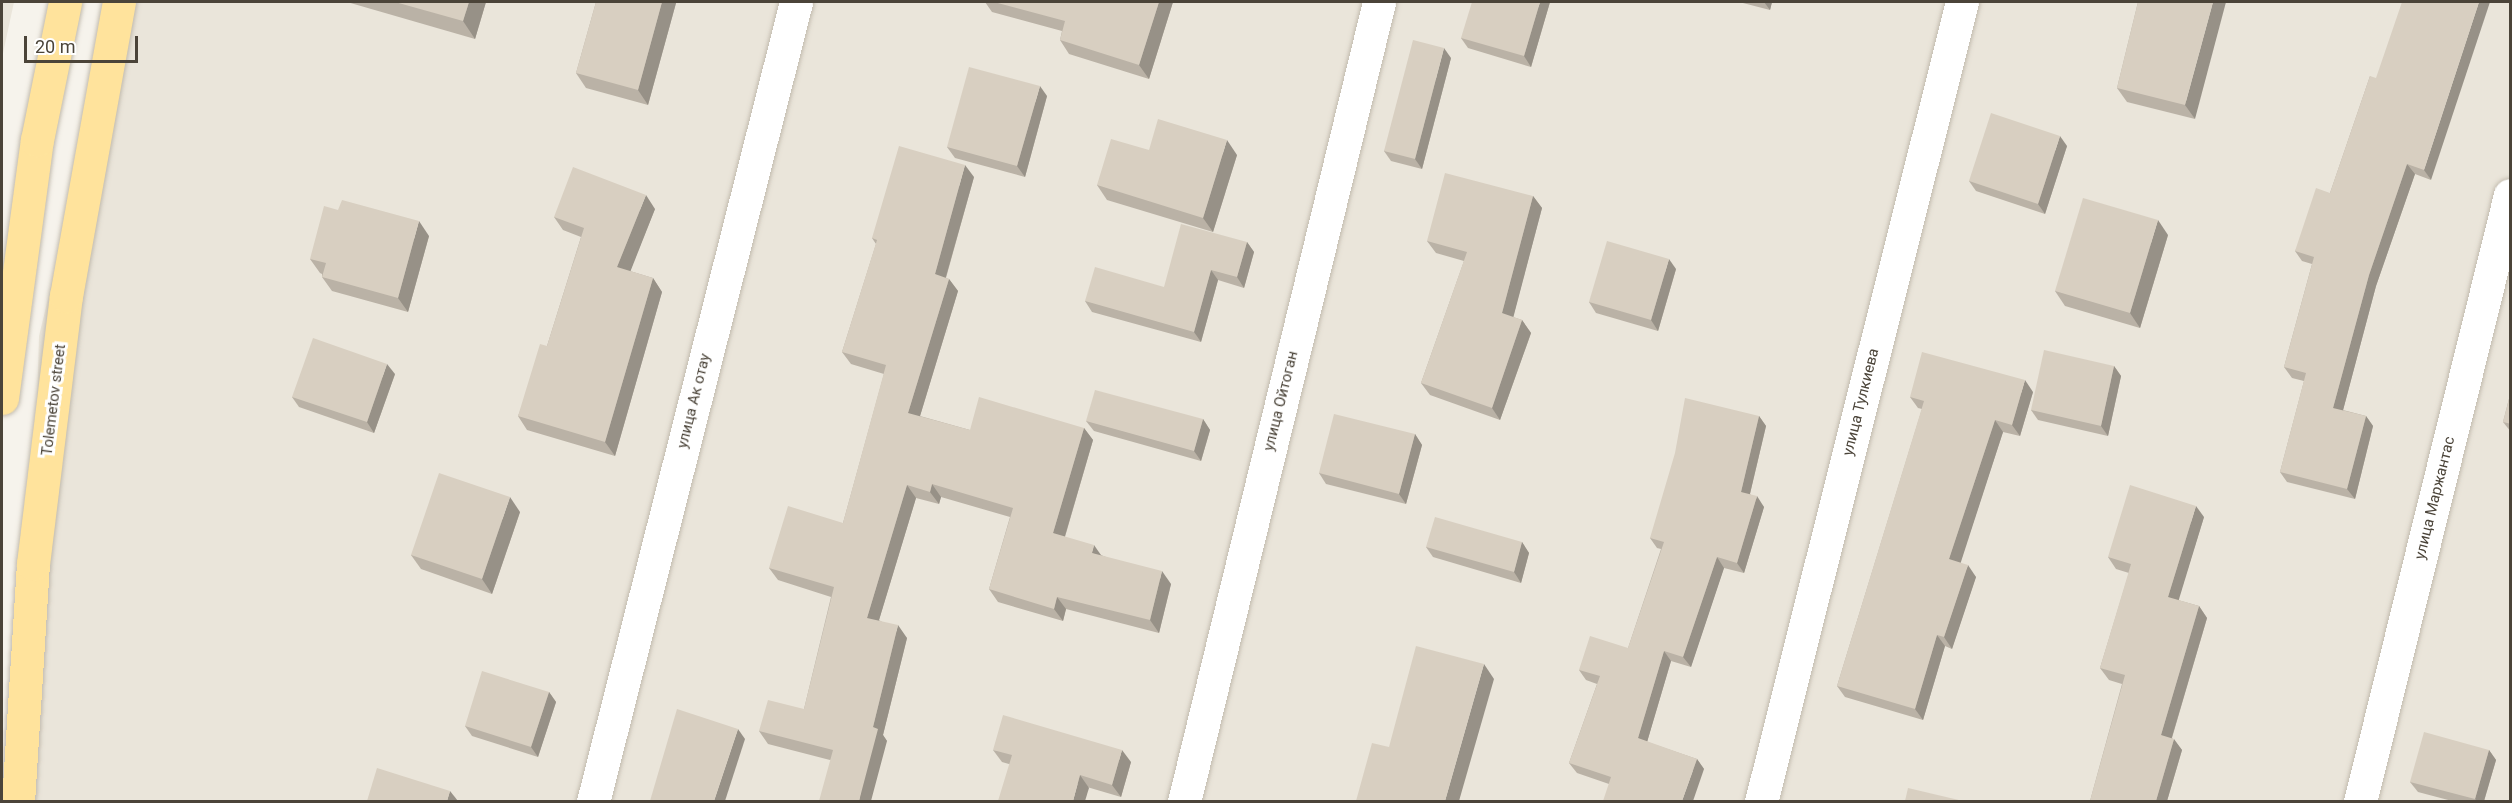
<!DOCTYPE html>
<meta charset="utf-8">
<style>
body{margin:0}
#map{position:relative;width:2512px;height:803px;overflow:hidden;background:#f6f3ec;font-family:Roboto,sans-serif}
div>[style]{position:absolute}
.residential>*{inset:0;background:#eae5da}
.roads{filter:drop-shadow(0 0 2px #c2bbae) drop-shadow(0 0 2px #c2bbae)}
.minor>*{height:33px;margin:-16.5px;padding:0 16.5px;transform-origin:16.5px;border-radius:16.5px;background:#fff}
.major>*{height:33px;margin:-16.5px;padding:0 16.5px;transform-origin:16.5px;border-radius:16.5px;background:#ffe39c}
.wall>*{inset:0;background:#bab2a6}
.shaded-wall>*{inset:0;background:#979187}
.building>*{inset:0;background:#d8cfc1}
span{translate:-50% -50%;white-space:nowrap;text-align:center;line-height:1.15;-webkit-text-stroke:6px #fff;paint-order:stroke}
.street-label{font-size:15px;color:#4b4439}
.frame{position:absolute;inset:0;border:3px solid #4b4439;pointer-events:none}
.scale{position:absolute;left:24px;top:36px;width:114px;height:27px;box-sizing:border-box;border:3px solid #4b4439;border-top:0;padding-left:8px;font-size:18px;line-height:21px;white-space:nowrap;color:#4b4439;-webkit-text-stroke:4px #fff;paint-order:stroke}
</style>
<div id="map">
<div class="residential">
<i style="clip-path:polygon(2px 2px,14px 2px,2px 58px)"></i>
<i style="clip-path:polygon(120px 2px,2510px 2px,2510px 801px,26px 802px,39px 336px)"></i>
</div>
<div class="roads">
<div class="minor">
<i style="left:593px;top:802px;width:825px;rotate:-75.76deg"></i>
<i style="left:1184px;top:802px;width:823px;rotate:-76.3deg"></i>
<i style="left:1761px;top:802px;width:825px;rotate:-75.9deg"></i>
<i style="left:2360px;top:802px;width:625px;rotate:-76.12deg"></i>
</div>
<div class="major">
<i style="left:2px;top:398px;width:260px;rotate:-82.3deg"></i>
<i style="left:37px;top:140px;width:141px;rotate:-78.5deg"></i>
<i style="left:18px;top:802px;width:238px;rotate:-86.4deg"></i>
<i style="left:33px;top:564px;width:270px;rotate:-83deg"></i>
<i style="left:66px;top:296px;width:299px;rotate:-79.8deg"></i>
</div>
</div>
<div class="wall">
<i style="clip-path:polygon(347px 2px,486px 2px,475px 39px)"></i>
<i style="clip-path:polygon(596px 2px,675px 2px,676px 3px,648px 105px,586px 88px,576px 73px)"></i>
<i style="clip-path:polygon(985px 2px,1173px 2px,1149px 79px,1069px 54px,1060px 40px,1062px 31px,992px 12px)"></i>
<i style="clip-path:polygon(1550px 2px,1531px 67px,1468px 48px,1461px 38px)"></i>
<i style="clip-path:polygon(1739px 2px,1772px 2px,1770px 10px)"></i>
<i style="clip-path:polygon(2138px 2px,2195px 119px,2127px 102px,2117px 88px)"></i>
<i style="clip-path:polygon(1451px 58px,1422px 169px,1391px 161px,1384px 151px)"></i>
<i style="clip-path:polygon(2370px 76px,2431px 180px,2415px 174px,2376px 286px,2343px 410px,2366px 416px,2373px 426px,2355px 499px,2287px 482px,2280px 472px,2304px 381px,2292px 378px,2284px 367px,2312px 264px,2302px 261px,2295px 251px,2330px 193px)"></i>
<i style="clip-path:polygon(1047px 96px,1025px 177px,955px 158px,947px 147px)"></i>
<i style="clip-path:polygon(2067px 146px,2045px 214px,1976px 191px,1969px 181px)"></i>
<i style="clip-path:polygon(1149px 150px,1237px 155px,1213px 232px,1107px 200px,1097px 185px)"></i>
<i style="clip-path:polygon(974px 177px,946px 278px,949px 279px,958px 291px,920px 416px,970px 430px,1084px 428px,1093px 440px,1065px 537px,1101px 555px,1171px 584px,1159px 633px,1066px 609px,1063px 621px,998px 602px,989px 589px,1010px 517px,941px 497px,939px 504px,916px 498px,879px 620px,907px 638px,883px 735px,887px 741px,830px 760px,768px 744px,759px 731px,804px 709px,831px 597px,778px 580px,769px 568px,843px 523px,884px 374px,851px 364px,842px 352px,876px 244px,872px 238px)"></i>
<i style="clip-path:polygon(1533px 196px,1542px 208px,1513px 317px,1522px 320px,1531px 333px,1500px 420px,1430px 395px,1421px 383px,1464px 261px,1436px 253px,1427px 241px)"></i>
<i style="clip-path:polygon(655px 209px,630px 271px,653px 278px,662px 292px,615px 456px,527px 430px,518px 416px,547px 346px,581px 237px,563px 230px,554px 217px)"></i>
<i style="clip-path:polygon(2168px 235px,2140px 328px,2065px 306px,2055px 291px)"></i>
<i style="clip-path:polygon(429px 236px,408px 312px,332px 291px,322px 277px,322px 274px,320px 273px,310px 259px)"></i>
<i style="clip-path:polygon(1247px 242px,1254px 252px,1244px 288px,1218px 280px,1201px 342px,1092px 312px,1085px 301px,1164px 287px)"></i>
<i style="clip-path:polygon(1676px 269px,1658px 331px,1596px 313px,1589px 302px)"></i>
<i style="clip-path:polygon(2114px 366px,2121px 376px,2108px 436px,2038px 420px,2031px 410px)"></i>
<i style="clip-path:polygon(395px 374px,374px 433px,299px 407px,292px 397px)"></i>
<i style="clip-path:polygon(2511px 391px,2511px 432px,2503px 422px)"></i>
<i style="clip-path:polygon(2033px 392px,2020px 436px,2003px 432px,1960px 563px,1976px 577px,1952px 649px,1945px 646px,1923px 720px,1845px 697px,1837px 686px,1922px 409px,1918px 408px,1910px 397px)"></i>
<i style="clip-path:polygon(1759px 416px,1766px 426px,1750px 494px,1764px 507px,1744px 573px,1724px 568px,1691px 667px,1671px 661px,1647px 742px,1697px 759px,1704px 769px,1609px 784px,1577px 773px,1569px 763px,1597px 684px,1586px 680px,1579px 670px,1628px 648px,1661px 549px,1657px 548px,1650px 538px)"></i>
<i style="clip-path:polygon(1203px 419px,1210px 430px,1201px 461px,1094px 431px,1086px 421px)"></i>
<i style="clip-path:polygon(1415px 434px,1422px 445px,1406px 504px,1326px 484px,1319px 473px)"></i>
<i style="clip-path:polygon(520px 512px,492px 594px,421px 569px,411px 555px)"></i>
<i style="clip-path:polygon(2204px 517px,2178px 600px,2199px 606px,2207px 618px,2172px 738px,2182px 750px,2167px 801px,2090px 801px,2122px 684px,2109px 680px,2100px 668px,2129px 573px,2116px 569px,2108px 557px)"></i>
<i style="clip-path:polygon(1522px 542px,1529px 553px,1521px 583px,1433px 557px,1426px 547px)"></i>
<i style="clip-path:polygon(549px 692px,556px 702px,538px 757px,472px 736px,465px 726px)"></i>
<i style="clip-path:polygon(993px 750px,1131px 762px,1121px 797px,1002px 762px)"></i>
<i style="clip-path:polygon(2489px 750px,2496px 760px,2484px 801px,2452px 801px,2418px 792px,2410px 782px)"></i>
</div>
<div class="shaded-wall">
<i style="clip-path:polygon(469px 2px,486px 2px,475px 39px,463px 21px)"></i>
<i style="clip-path:polygon(662px 2px,675px 2px,676px 3px,648px 105px,638px 90px)"></i>
<i style="clip-path:polygon(1159px 2px,1173px 2px,1149px 79px,1139px 65px)"></i>
<i style="clip-path:polygon(1540px 2px,1550px 2px,1531px 67px,1524px 56px)"></i>
<i style="clip-path:polygon(1764px 2px,1772px 2px,1770px 10px)"></i>
<i style="clip-path:polygon(2213px 2px,2226px 2px,2195px 119px,2185px 105px)"></i>
<i style="clip-path:polygon(2479px 2px,2490px 2px,2431px 180px,2424px 170px)"></i>
<i style="clip-path:polygon(1444px 48px,1451px 58px,1422px 169px,1415px 159px)"></i>
<i style="clip-path:polygon(1040px 86px,1047px 96px,1025px 177px,1017px 166px)"></i>
<i style="clip-path:polygon(2060px 136px,2067px 146px,2045px 214px,2038px 204px)"></i>
<i style="clip-path:polygon(1227px 140px,1237px 155px,1213px 232px,1203px 218px)"></i>
<i style="clip-path:polygon(2407px 164px,2415px 174px,2376px 286px,2341px 418px,2333px 408px,2369px 275px)"></i>
<i style="clip-path:polygon(965px 165px,974px 177px,943px 287px,935px 274px)"></i>
<i style="clip-path:polygon(646px 195px,655px 209px,627px 280px,617px 267px)"></i>
<i style="clip-path:polygon(1533px 196px,1542px 208px,1511px 326px,1502px 313px)"></i>
<i style="clip-path:polygon(2158px 220px,2168px 235px,2140px 328px,2130px 313px)"></i>
<i style="clip-path:polygon(419px 221px,429px 236px,408px 312px,398px 298px)"></i>
<i style="clip-path:polygon(1247px 242px,1254px 252px,1244px 288px,1237px 277px)"></i>
<i style="clip-path:polygon(1669px 259px,1676px 269px,1658px 331px,1651px 320px)"></i>
<i style="clip-path:polygon(1211px 270px,1218px 280px,1201px 342px,1194px 332px)"></i>
<i style="clip-path:polygon(653px 278px,662px 292px,615px 456px,605px 442px)"></i>
<i style="clip-path:polygon(949px 279px,958px 291px,917px 426px,908px 413px)"></i>
<i style="clip-path:polygon(1522px 320px,1531px 333px,1500px 420px,1492px 408px)"></i>
<i style="clip-path:polygon(387px 364px,395px 374px,374px 433px,367px 422px)"></i>
<i style="clip-path:polygon(2114px 366px,2121px 376px,2108px 436px,2101px 426px)"></i>
<i style="clip-path:polygon(2025px 380px,2033px 392px,2020px 436px,2012px 425px)"></i>
<i style="clip-path:polygon(1759px 416px,1766px 426px,1748px 502px,1741px 492px)"></i>
<i style="clip-path:polygon(2366px 416px,2373px 426px,2355px 499px,2347px 489px)"></i>
<i style="clip-path:polygon(1203px 419px,1210px 430px,1201px 461px,1194px 451px)"></i>
<i style="clip-path:polygon(1995px 420px,2003px 432px,1958px 571px,1949px 559px)"></i>
<i style="clip-path:polygon(1084px 428px,1093px 440px,1062px 546px,1053px 533px)"></i>
<i style="clip-path:polygon(1415px 434px,1422px 445px,1406px 504px,1399px 494px)"></i>
<i style="clip-path:polygon(932px 484px,941px 497px,939px 504px,930px 492px)"></i>
<i style="clip-path:polygon(907px 485px,916px 498px,876px 630px,867px 618px)"></i>
<i style="clip-path:polygon(1757px 496px,1764px 507px,1744px 573px,1737px 563px)"></i>
<i style="clip-path:polygon(510px 497px,520px 512px,492px 594px,482px 579px)"></i>
<i style="clip-path:polygon(2196px 506px,2204px 517px,2176px 609px,2168px 597px)"></i>
<i style="clip-path:polygon(1522px 542px,1529px 553px,1521px 583px,1514px 572px)"></i>
<i style="clip-path:polygon(1094px 545px,1103px 558px,1092px 553px)"></i>
<i style="clip-path:polygon(1717px 557px,1724px 568px,1691px 667px,1683px 657px)"></i>
<i style="clip-path:polygon(1968px 565px,1976px 577px,1952px 649px,1944px 637px)"></i>
<i style="clip-path:polygon(1162px 571px,1171px 584px,1159px 633px,1150px 620px)"></i>
<i style="clip-path:polygon(1057px 597px,1066px 609px,1063px 621px,1054px 609px)"></i>
<i style="clip-path:polygon(2199px 606px,2207px 618px,2169px 747px,2161px 735px)"></i>
<i style="clip-path:polygon(898px 625px,907px 638px,883px 735px,887px 741px,871px 801px,859px 801px,873px 727px)"></i>
<i style="clip-path:polygon(1937px 635px,1945px 646px,1923px 720px,1915px 709px)"></i>
<i style="clip-path:polygon(1664px 651px,1671px 661px,1645px 749px,1638px 738px)"></i>
<i style="clip-path:polygon(1484px 664px,1494px 679px,1459px 801px,1445px 801px)"></i>
<i style="clip-path:polygon(549px 692px,556px 702px,538px 757px,531px 747px)"></i>
<i style="clip-path:polygon(738px 729px,745px 739px,725px 801px,714px 801px)"></i>
<i style="clip-path:polygon(2174px 739px,2182px 750px,2167px 801px,2156px 801px)"></i>
<i style="clip-path:polygon(1122px 750px,1131px 762px,1121px 797px,1112px 785px)"></i>
<i style="clip-path:polygon(2489px 750px,2496px 760px,2484px 801px,2477px 801px,2475px 799px)"></i>
<i style="clip-path:polygon(1697px 759px,1704px 769px,1693px 801px,1682px 801px)"></i>
<i style="clip-path:polygon(1080px 775px,1089px 788px,1085px 801px,1073px 801px)"></i>
<i style="clip-path:polygon(450px 791px,458px 801px,447px 801px)"></i>
</div>
<div class="building">
<i style="clip-path:polygon(395px 2px,469px 2px,463px 21px)"></i>
<i style="clip-path:polygon(596px 2px,662px 2px,638px 90px,576px 73px)"></i>
<i style="clip-path:polygon(994px 2px,1159px 2px,1139px 65px,1060px 40px,1065px 21px)"></i>
<i style="clip-path:polygon(1472px 2px,1540px 2px,1524px 56px,1461px 38px)"></i>
<i style="clip-path:polygon(2138px 2px,2213px 2px,2185px 105px,2117px 88px)"></i>
<i style="clip-path:polygon(2402px 2px,2479px 2px,2424px 170px,2407px 164px,2369px 275px,2333px 408px,2366px 416px,2347px 489px,2280px 472px,2306px 373px,2284px 367px,2314px 257px,2295px 251px,2316px 188px,2330px 193px,2370px 76px,2376px 78px)"></i>
<i style="clip-path:polygon(1413px 40px,1444px 48px,1415px 159px,1384px 151px)"></i>
<i style="clip-path:polygon(969px 67px,1040px 86px,1017px 166px,947px 147px)"></i>
<i style="clip-path:polygon(1991px 113px,2060px 136px,2038px 204px,1969px 181px)"></i>
<i style="clip-path:polygon(1158px 119px,1227px 140px,1203px 218px,1097px 185px,1111px 139px,1149px 150px)"></i>
<i style="clip-path:polygon(899px 146px,965px 165px,935px 274px,949px 279px,908px 413px,970px 430px,979px 397px,1084px 428px,1053px 533px,1094px 545px,1092px 553px,1162px 571px,1150px 620px,1057px 597px,1054px 609px,989px 589px,1013px 508px,932px 484px,930px 492px,907px 485px,867px 618px,898px 625px,873px 727px,878px 729px,859px 801px,819px 801px,833px 750px,759px 731px,768px 700px,804px 709px,834px 587px,769px 568px,788px 506px,843px 523px,886px 365px,842px 352px,877px 240px,872px 238px)"></i>
<i style="clip-path:polygon(573px 167px,646px 195px,617px 267px,653px 278px,605px 442px,518px 416px,540px 344px,547px 346px,584px 228px,554px 217px)"></i>
<i style="clip-path:polygon(1445px 173px,1533px 196px,1502px 313px,1522px 320px,1492px 408px,1421px 383px,1467px 252px,1427px 241px)"></i>
<i style="clip-path:polygon(2083px 198px,2158px 220px,2130px 313px,2055px 291px)"></i>
<i style="clip-path:polygon(342px 200px,419px 221px,398px 298px,322px 277px,326px 263px,310px 259px,324px 206px,338px 210px)"></i>
<i style="clip-path:polygon(1181px 224px,1247px 242px,1237px 277px,1211px 270px,1194px 332px,1085px 301px,1095px 267px,1164px 287px)"></i>
<i style="clip-path:polygon(1607px 241px,1669px 259px,1651px 320px,1589px 302px)"></i>
<i style="clip-path:polygon(313px 338px,387px 364px,367px 422px,292px 397px)"></i>
<i style="clip-path:polygon(2044px 350px,2114px 366px,2101px 426px,2031px 410px)"></i>
<i style="clip-path:polygon(1922px 352px,2025px 380px,2012px 425px,1995px 420px,1949px 559px,1968px 565px,1944px 637px,1937px 635px,1915px 709px,1837px 686px,1924px 401px,1910px 397px)"></i>
<i style="clip-path:polygon(1095px 390px,1203px 419px,1194px 451px,1086px 421px)"></i>
<i style="clip-path:polygon(2511px 391px,2511px 424px,2503px 422px)"></i>
<i style="clip-path:polygon(1685px 398px,1759px 416px,1741px 492px,1757px 496px,1737px 563px,1717px 557px,1683px 657px,1664px 651px,1638px 738px,1697px 759px,1682px 801px,1603px 801px,1611px 777px,1569px 763px,1600px 676px,1579px 670px,1590px 636px,1628px 648px,1664px 542px,1650px 538px,1675px 453px)"></i>
<i style="clip-path:polygon(1334px 414px,1415px 434px,1399px 494px,1319px 473px)"></i>
<i style="clip-path:polygon(439px 473px,510px 497px,482px 579px,411px 555px)"></i>
<i style="clip-path:polygon(2130px 485px,2196px 506px,2168px 597px,2199px 606px,2161px 735px,2174px 739px,2156px 801px,2090px 801px,2125px 675px,2100px 668px,2131px 564px,2108px 557px)"></i>
<i style="clip-path:polygon(1435px 517px,1522px 542px,1514px 572px,1426px 547px)"></i>
<i style="clip-path:polygon(1416px 646px,1484px 664px,1445px 801px,1356px 801px,1372px 743px,1389px 747px)"></i>
<i style="clip-path:polygon(482px 671px,549px 692px,531px 747px,465px 726px)"></i>
<i style="clip-path:polygon(677px 709px,738px 729px,714px 801px,650px 801px)"></i>
<i style="clip-path:polygon(1003px 715px,1122px 750px,1112px 785px,1080px 775px,1073px 801px,998px 801px,1012px 755px,993px 750px)"></i>
<i style="clip-path:polygon(2424px 732px,2489px 750px,2475px 799px,2410px 782px)"></i>
<i style="clip-path:polygon(377px 768px,450px 791px,447px 801px,367px 801px)"></i>
<i style="clip-path:polygon(1908px 788px,1963px 801px,1905px 801px)"></i>
</div>
<div class="street-label">
<span style="left:54px;top:400px;rotate:-83deg">Tolemetov street</span>
<span style="left:694px;top:401px;rotate:-76deg">улица Ак отау</span>
<span style="left:1281px;top:401px;rotate:-76deg">улица Ойтоган</span>
<span style="left:1861px;top:402px;rotate:-76deg">улица Тулкиева</span>
<span style="left:2435px;top:498px;rotate:-76deg">улица Маржантас</span>
</div>
<div class="frame"></div>
<div class="scale">20 m</div>
</div>
